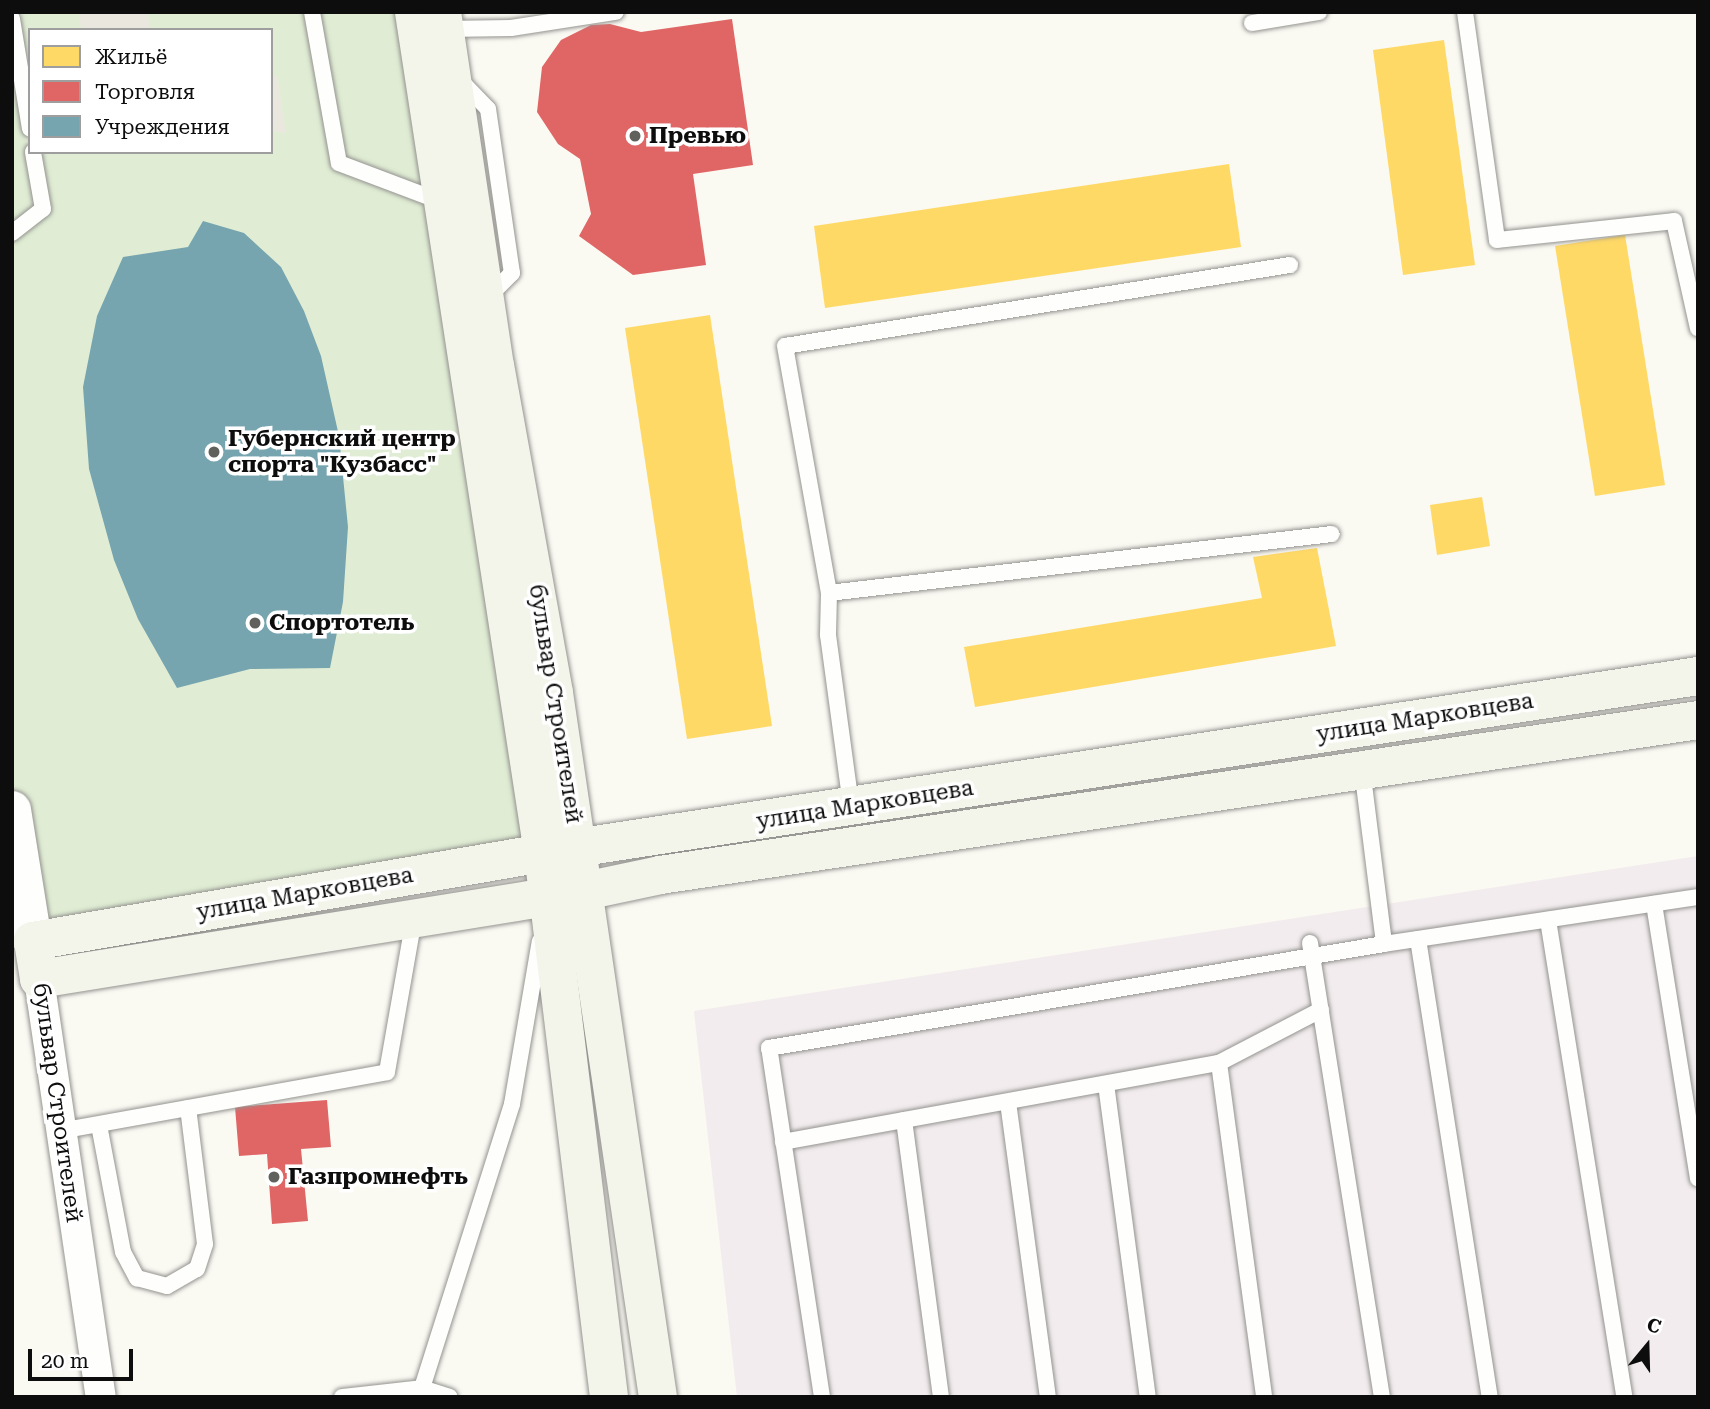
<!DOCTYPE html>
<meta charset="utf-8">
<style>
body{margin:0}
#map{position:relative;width:1710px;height:1409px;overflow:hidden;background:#faf9f2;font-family:"Roboto Serif",serif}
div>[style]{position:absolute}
.industrial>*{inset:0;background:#f2ecee}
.green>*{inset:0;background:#e0edd4}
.plaza>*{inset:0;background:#eae8de}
.homes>*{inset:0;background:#ffd966}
.shops>*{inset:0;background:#e06666}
.public>*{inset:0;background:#76a5af}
.roads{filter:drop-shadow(0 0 2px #949390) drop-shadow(0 0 2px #949390)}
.service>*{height:16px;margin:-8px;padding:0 8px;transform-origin:8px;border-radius:8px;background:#fefefd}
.minor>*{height:30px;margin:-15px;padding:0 15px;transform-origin:15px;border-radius:15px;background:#fefefd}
.tertiary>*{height:38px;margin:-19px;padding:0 19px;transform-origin:19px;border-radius:19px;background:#fefefd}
.secondary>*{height:38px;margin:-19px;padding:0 19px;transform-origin:19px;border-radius:19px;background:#f3f4ea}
.dots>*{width:19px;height:19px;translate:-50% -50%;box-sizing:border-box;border:4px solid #fff;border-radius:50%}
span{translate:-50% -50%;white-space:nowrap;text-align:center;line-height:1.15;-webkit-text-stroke:7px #fff;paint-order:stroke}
.poi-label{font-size:23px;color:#0d0d0d;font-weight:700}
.left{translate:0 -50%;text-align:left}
.street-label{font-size:23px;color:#0d0d0d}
.frame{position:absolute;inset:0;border:14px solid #0d0d0d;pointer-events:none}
.legend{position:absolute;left:28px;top:28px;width:245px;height:126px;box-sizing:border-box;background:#fff;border:2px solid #9e9e9e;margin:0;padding:9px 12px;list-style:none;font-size:21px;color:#0d0d0d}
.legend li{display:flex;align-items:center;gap:14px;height:35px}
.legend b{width:35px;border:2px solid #9e9e9e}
.north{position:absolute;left:1612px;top:1311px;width:70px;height:70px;-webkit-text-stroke:5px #fff;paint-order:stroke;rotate:19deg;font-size:19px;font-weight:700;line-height:28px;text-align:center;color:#0d0d0d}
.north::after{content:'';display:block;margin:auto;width:24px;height:32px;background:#0d0d0d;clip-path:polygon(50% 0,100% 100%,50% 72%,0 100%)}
.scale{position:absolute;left:28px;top:1349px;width:105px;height:32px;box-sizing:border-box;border:4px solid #0d0d0d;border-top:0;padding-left:9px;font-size:21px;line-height:24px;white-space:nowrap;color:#0d0d0d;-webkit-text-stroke:5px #fff;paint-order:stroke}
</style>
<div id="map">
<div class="industrial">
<i style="clip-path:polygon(1698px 856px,1698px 1397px,737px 1397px,694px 1011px)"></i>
</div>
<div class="green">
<i style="clip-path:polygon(evenodd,12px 12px,414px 12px,543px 853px,33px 941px,12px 810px,12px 12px,30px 30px,271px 30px,271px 152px,30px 152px,30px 30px)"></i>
</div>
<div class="plaza">
<i style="clip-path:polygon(79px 12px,147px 12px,150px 30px,81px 30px)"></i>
<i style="clip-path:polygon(271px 76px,277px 76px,286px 133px,271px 131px)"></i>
</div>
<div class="homes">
<i style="clip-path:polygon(1444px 40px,1475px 265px,1403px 275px,1373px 50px)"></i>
<i style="clip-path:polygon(1229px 164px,1241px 247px,825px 308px,814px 226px)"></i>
<i style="clip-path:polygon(1625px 235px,1665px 485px,1595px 496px,1555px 246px)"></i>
<i style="clip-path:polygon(710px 315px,772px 726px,687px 739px,625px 328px)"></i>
<i style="clip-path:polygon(1482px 497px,1490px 546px,1437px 555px,1430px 505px)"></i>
<i style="clip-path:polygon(1317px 548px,1336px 646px,975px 707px,964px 647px,1262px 598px,1253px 557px)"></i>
</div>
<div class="shops">
<i style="clip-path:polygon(732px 19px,753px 165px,693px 174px,706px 265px,633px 275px,579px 236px,591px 214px,580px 159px,558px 144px,537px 112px,542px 67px,561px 40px,591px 25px,610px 24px,641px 32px)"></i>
<i style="clip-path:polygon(327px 1100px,331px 1147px,301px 1149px,308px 1221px,272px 1224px,267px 1154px,239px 1156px,235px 1107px)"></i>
</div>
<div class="public">
<i style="clip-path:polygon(203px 221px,244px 233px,281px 267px,304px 311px,321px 356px,339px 436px,348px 527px,343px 602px,330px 668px,250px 669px,177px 688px,138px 619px,114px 560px,89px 469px,83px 387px,97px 316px,123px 257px,188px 247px)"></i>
</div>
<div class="roads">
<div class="service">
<i style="left:312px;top:12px;width:153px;rotate:79.9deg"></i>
<i style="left:339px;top:163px;width:110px;rotate:20.7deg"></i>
<i style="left:1465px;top:12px;width:230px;rotate:82deg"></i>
<i style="left:1497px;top:240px;width:178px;rotate:-6.1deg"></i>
<i style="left:1674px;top:221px;width:110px;rotate:77.4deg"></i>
<i style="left:12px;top:19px;width:111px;rotate:80.7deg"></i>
<i style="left:1252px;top:23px;width:68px;rotate:-9.3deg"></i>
<i style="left:445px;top:29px;width:66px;rotate:-0.9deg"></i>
<i style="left:511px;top:28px;width:106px;rotate:-8.7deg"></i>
<i style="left:460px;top:80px;width:40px;rotate:46deg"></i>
<i style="left:488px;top:109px;width:166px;rotate:81.7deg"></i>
<i style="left:512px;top:273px;width:34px;rotate:135deg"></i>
<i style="left:12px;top:233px;width:39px;rotate:-38deg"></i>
<i style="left:43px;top:209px;width:58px;rotate:-100deg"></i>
<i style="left:1290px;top:265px;width:511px;rotate:170.89deg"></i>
<i style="left:785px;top:346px;width:251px;rotate:79.9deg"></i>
<i style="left:829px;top:593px;width:506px;rotate:-6.69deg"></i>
<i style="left:829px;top:593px;width:42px;rotate:91.4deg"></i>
<i style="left:828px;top:635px;width:173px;rotate:82.3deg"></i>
<i style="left:1362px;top:769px;width:176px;rotate:82.8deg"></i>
<i style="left:1654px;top:904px;width:278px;rotate:80.9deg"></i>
<i style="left:1548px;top:920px;width:483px;rotate:80.9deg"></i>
<i style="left:1418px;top:939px;width:464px;rotate:81.1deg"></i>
<i style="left:1310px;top:943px;width:460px;rotate:81deg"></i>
<i style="left:1219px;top:1063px;width:337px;rotate:82.3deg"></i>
<i style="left:1106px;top:1084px;width:316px;rotate:82.4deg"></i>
<i style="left:1008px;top:1102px;width:298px;rotate:82.3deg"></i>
<i style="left:904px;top:1120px;width:279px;rotate:82.4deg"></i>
<i style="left:99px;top:1125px;width:129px;rotate:79.3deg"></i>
<i style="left:123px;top:1252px;width:30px;rotate:62deg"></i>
<i style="left:137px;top:1278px;width:31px;rotate:15deg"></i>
<i style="left:167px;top:1286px;width:34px;rotate:-30deg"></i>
<i style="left:197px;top:1269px;width:26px;rotate:-72deg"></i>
<i style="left:205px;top:1244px;width:137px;rotate:-97.1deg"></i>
<i style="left:60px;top:1131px;width:332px;rotate:-10.2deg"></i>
<i style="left:387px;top:1072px;width:155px;rotate:-80deg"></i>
<i style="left:783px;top:1142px;width:443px;rotate:-10.3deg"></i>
<i style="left:1219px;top:1063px;width:115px;rotate:-27.5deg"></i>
<i style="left:342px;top:1397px;width:81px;rotate:-6.4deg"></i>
<i style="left:422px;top:1388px;width:298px;rotate:-72.4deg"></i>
<i style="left:512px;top:1104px;width:165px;rotate:-80.3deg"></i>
<i style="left:423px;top:1397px;width:9px;rotate:-96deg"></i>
<i style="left:422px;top:1388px;width:29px;rotate:18deg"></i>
<i style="left:822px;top:1397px;width:353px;rotate:-98.6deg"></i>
<i style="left:769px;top:1048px;width:624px;rotate:-9.6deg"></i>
<i style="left:1384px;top:944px;width:317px;rotate:-8.5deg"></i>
</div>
<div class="minor">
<i style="left:39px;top:979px;width:423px;rotate:81.6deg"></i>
</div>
<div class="tertiary">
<i style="left:12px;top:810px;width:133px;rotate:80.9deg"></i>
</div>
<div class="secondary">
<i style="left:414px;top:12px;width:851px;rotate:81.28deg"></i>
<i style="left:543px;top:853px;width:548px;rotate:83.08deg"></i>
<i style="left:442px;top:12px;width:357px;rotate:81.5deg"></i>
<i style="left:495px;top:365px;width:333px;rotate:79.8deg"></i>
<i style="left:554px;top:693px;width:712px;rotate:81.6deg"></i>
<i style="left:1698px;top:676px;width:1168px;rotate:171.29deg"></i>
<i style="left:543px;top:853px;width:518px;rotate:170.21deg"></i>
<i style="left:33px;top:941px;width:38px;rotate:81deg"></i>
<i style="left:39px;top:979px;width:553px;rotate:-9.16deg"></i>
<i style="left:585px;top:891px;width:77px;rotate:-12deg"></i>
<i style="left:660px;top:875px;width:1050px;rotate:-8.49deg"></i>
</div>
</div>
<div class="dots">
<i style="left:635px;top:136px;background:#60605d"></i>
<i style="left:214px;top:452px;background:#60605d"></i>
<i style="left:255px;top:623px;background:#60605d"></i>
<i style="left:274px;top:1177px;background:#60605d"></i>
</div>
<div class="poi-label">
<span class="left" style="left:649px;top:136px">Превью</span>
<span class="left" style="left:228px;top:452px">Губернский центр<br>спорта "Кузбасс"</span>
<span class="left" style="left:269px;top:623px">Спортотель</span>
<span class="left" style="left:288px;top:1177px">Газпромнефть</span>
</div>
<div class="street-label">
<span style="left:555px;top:704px;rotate:81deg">бульвар Строителей</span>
<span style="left:1425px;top:718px;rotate:-9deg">улица Марковцева</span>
<span style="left:865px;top:805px;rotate:-9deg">улица Марковцева</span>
<span style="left:305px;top:894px;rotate:-10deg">улица Марковцева</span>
<span style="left:57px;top:1103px;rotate:82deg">бульвар Строителей</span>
</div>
<div class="frame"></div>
<ul class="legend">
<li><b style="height:19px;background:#ffd966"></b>Жильё</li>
<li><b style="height:19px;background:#e06666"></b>Торговля</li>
<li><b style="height:19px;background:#76a5af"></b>Учреждения</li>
</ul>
<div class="north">С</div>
<div class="scale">20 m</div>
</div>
